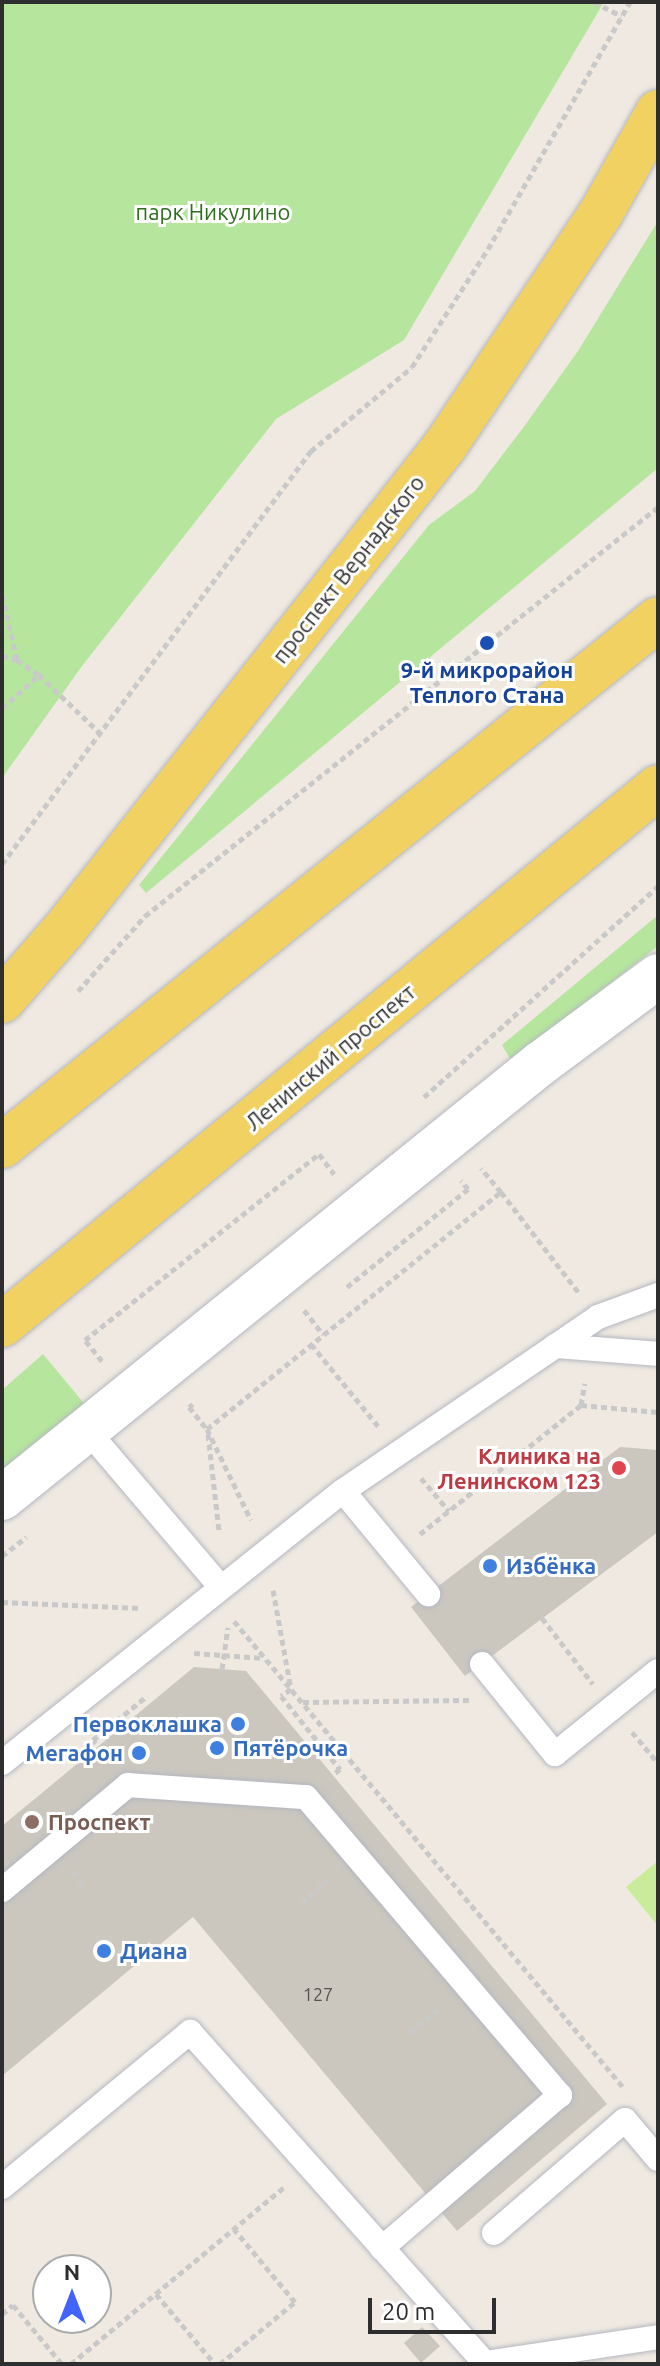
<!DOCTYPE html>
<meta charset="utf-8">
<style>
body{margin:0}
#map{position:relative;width:660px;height:2366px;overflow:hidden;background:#efe9e1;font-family:Ubuntu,sans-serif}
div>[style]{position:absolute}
.green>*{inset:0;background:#b6e59e}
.pitch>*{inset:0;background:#c9ec9a}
.building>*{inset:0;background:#cbc7bf}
.path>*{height:5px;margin-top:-2.5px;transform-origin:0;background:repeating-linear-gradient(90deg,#c9c9c9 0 6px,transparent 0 10px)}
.roads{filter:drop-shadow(0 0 2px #b4b7c1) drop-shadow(0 0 2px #b4b7c1)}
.service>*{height:24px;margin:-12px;padding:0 12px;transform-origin:12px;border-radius:12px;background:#fff}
.secondary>*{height:44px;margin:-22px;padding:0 22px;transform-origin:22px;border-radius:22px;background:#fff}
.primary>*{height:44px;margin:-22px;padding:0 22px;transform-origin:22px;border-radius:22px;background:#f2d163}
.dots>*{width:22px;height:22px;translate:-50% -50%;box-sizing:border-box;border:4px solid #fff;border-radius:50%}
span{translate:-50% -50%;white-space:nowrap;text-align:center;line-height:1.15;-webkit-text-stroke:6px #fff;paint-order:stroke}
.number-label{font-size:18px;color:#555452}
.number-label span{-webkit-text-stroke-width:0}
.park-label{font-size:22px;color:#2c6e1b}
.street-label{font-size:22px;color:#2e2e2e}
.transit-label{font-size:22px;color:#164399;font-weight:700}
.health-label{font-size:22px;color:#be3a42;font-weight:700}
.right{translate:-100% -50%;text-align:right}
.shop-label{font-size:22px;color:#366cbe;font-weight:700}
.left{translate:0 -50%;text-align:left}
.education-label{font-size:22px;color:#785e54;font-weight:700}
.frame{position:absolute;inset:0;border:4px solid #2e2e2e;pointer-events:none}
.north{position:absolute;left:32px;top:2254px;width:80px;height:80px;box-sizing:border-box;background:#fff;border:2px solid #ababab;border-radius:50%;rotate:0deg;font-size:22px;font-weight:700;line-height:32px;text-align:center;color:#2e2e2e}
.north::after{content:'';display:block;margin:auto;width:28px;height:36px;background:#4264fb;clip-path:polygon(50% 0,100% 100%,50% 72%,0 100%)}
.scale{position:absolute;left:368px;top:2298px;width:128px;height:36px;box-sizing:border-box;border:4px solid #2e2e2e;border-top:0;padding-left:10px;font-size:24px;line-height:28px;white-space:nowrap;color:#2e2e2e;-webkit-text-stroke:6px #fff;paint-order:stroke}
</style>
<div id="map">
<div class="green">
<i style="clip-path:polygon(2px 2px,604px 2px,404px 340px,276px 419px,82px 666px,2px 778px)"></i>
<i style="clip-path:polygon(658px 221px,658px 468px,146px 893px,139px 885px,429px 525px,475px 491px,523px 428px,578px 351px)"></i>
<i style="clip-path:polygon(658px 915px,658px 946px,511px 1060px,502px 1045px)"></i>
<i style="clip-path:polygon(43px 1354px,87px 1407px,2px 1476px,2px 1390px)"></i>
</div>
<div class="pitch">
<i style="clip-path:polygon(658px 1861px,658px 1926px,626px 1887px)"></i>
</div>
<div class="building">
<i style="clip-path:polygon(620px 1447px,658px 1450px,658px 1532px,465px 1676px,411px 1607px)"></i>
<i style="clip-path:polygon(194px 1667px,246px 1671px,607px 2104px,457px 2231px,193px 1917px,2px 2076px,2px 1826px)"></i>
<i style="clip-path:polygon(422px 2327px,440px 2346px,421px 2363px,404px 2343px)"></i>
</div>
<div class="path">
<i style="left:594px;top:2px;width:31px;rotate:27deg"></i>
<i style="left:2px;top:595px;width:67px;rotate:77deg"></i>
<i style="left:2px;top:656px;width:16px;rotate:15deg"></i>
<i style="left:17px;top:660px;width:27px;rotate:34deg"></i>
<i style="left:39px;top:675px;width:84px;rotate:43.6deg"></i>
<i style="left:2px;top:708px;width:50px;rotate:-41.7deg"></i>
<i style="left:2px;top:864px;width:516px;rotate:-53.2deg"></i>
<i style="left:311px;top:451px;width:131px;rotate:-39.7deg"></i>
<i style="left:412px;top:367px;width:140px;rotate:-57.2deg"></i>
<i style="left:488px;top:249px;width:285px;rotate:-60.1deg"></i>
<i style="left:78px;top:991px;width:101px;rotate:-48.2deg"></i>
<i style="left:145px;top:916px;width:656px;rotate:-38.56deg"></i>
<i style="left:424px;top:1097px;width:315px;rotate:-42deg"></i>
<i style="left:501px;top:1192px;width:128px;rotate:52.3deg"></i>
<i style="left:347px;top:1287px;width:156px;rotate:-39deg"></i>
<i style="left:468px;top:1189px;width:11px;rotate:-128deg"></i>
<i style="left:304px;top:1310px;width:31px;rotate:52deg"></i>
<i style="left:311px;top:1344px;width:107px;rotate:50.7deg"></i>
<i style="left:102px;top:1361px;width:27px;rotate:-129deg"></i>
<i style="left:85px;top:1340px;width:299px;rotate:-38.5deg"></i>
<i style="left:319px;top:1154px;width:25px;rotate:53deg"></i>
<i style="left:193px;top:1404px;width:5px;rotate:143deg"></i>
<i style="left:189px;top:1407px;width:28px;rotate:51deg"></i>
<i style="left:207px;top:1429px;width:378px;rotate:-38.9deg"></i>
<i style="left:501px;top:1192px;width:31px;rotate:-130deg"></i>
<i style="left:581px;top:1405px;width:22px;rotate:-80deg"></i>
<i style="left:207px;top:1429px;width:101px;rotate:64.2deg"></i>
<i style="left:208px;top:1434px;width:98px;rotate:83.5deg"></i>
<i style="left:421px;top:1478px;width:43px;rotate:49.7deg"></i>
<i style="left:420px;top:1534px;width:206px;rotate:-38.7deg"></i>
<i style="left:581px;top:1405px;width:77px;rotate:5.2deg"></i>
<i style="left:2px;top:1556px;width:31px;rotate:-38deg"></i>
<i style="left:273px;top:1590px;width:101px;rotate:79.7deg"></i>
<i style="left:291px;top:1689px;width:12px;rotate:145deg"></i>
<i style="left:281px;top:1696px;width:94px;rotate:51.1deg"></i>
<i style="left:340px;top:1769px;width:11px;rotate:142deg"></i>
<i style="left:2px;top:1602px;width:139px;rotate:2.5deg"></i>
<i style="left:542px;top:1618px;width:83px;rotate:52.3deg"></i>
<i style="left:234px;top:1621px;width:607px;rotate:50.15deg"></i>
<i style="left:194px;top:1653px;width:70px;rotate:4.1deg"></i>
<i style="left:222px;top:1669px;width:42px;rotate:-81.9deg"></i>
<i style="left:303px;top:1702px;width:166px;rotate:-0.7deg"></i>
<i style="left:632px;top:1732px;width:40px;rotate:50deg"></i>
<i style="left:108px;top:1759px;width:24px;rotate:-128deg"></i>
<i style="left:93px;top:1740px;width:70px;rotate:-39.2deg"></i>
<i style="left:73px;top:1871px;width:19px;rotate:54deg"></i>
<i style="left:302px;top:1903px;width:39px;rotate:-42deg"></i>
<i style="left:411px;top:2033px;width:39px;rotate:-42deg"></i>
<i style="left:156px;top:2294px;width:92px;rotate:49.9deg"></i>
<i style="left:2px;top:2314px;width:14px;rotate:-39deg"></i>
<i style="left:13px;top:2305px;width:77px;rotate:50.3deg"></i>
<i style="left:71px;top:2364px;width:277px;rotate:-39.7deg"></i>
<i style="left:220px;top:2364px;width:97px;rotate:-39.6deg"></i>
<i style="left:295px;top:2302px;width:95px;rotate:-129.9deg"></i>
</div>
<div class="roads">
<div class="service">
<i style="left:555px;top:1346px;width:103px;rotate:4.4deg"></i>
<i style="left:87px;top:1430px;width:205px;rotate:49.6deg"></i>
<i style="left:343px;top:1491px;width:134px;rotate:50.5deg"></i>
<i style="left:482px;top:1664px;width:116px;rotate:51deg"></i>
<i style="left:555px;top:1754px;width:132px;rotate:-38.9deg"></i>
<i style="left:2px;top:1763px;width:436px;rotate:-38.6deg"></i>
<i style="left:343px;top:1491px;width:309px;rotate:-34.3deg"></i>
<i style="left:598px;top:1317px;width:64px;rotate:-20.1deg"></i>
<i style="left:2px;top:1890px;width:164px;rotate:-39.8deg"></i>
<i style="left:128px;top:1785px;width:178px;rotate:3.9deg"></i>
<i style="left:306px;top:1797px;width:392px;rotate:49.6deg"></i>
<i style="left:560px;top:2095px;width:235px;rotate:139.3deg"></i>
<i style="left:2px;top:2187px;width:244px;rotate:-39.5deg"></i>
<i style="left:190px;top:2032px;width:443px;rotate:48.3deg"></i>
<i style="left:485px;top:2363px;width:175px;rotate:-8.5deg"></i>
<i style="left:494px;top:2233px;width:173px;rotate:-40.8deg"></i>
<i style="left:625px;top:2120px;width:51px;rotate:49.8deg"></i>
</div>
<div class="secondary">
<i style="left:2px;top:1498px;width:693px;rotate:-38.91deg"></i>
<i style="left:541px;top:1063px;width:146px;rotate:-36.6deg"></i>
</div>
<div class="primary">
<i style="left:2px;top:1001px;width:94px;rotate:-48.9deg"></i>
<i style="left:64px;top:930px;width:616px;rotate:-51.79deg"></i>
<i style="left:445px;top:446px;width:280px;rotate:-56.2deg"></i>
<i style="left:601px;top:213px;width:116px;rotate:-60.6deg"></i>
<i style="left:2px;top:1146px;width:841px;rotate:-38.78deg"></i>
<i style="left:2px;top:1325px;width:848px;rotate:-39.36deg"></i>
</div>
</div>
<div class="dots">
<i style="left:487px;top:643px;background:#1a4fb4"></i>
<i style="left:619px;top:1468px;background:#e0444e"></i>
<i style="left:490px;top:1566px;background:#3f7fe0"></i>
<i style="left:238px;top:1724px;background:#3f7fe0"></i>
<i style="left:217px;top:1748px;background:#3f7fe0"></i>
<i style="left:139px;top:1753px;background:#3f7fe0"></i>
<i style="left:32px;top:1822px;background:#8d6e63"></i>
<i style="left:104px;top:1951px;background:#3f7fe0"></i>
</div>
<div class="number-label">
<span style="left:318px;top:1994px">127</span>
</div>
<div class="park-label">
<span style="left:213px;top:212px">парк Никулино</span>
</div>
<div class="street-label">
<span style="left:348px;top:569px;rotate:-52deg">проспект Вернадского</span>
<span style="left:330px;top:1057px;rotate:-40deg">Ленинский проспект</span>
</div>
<div class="transit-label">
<span style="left:487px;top:682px">9-й микрорайон<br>Теплого Стана</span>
</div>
<div class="health-label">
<span class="right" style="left:601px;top:1468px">Клиника на<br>Ленинском 123</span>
</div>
<div class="shop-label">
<span class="left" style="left:506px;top:1566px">Избёнка</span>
<span class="right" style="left:222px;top:1724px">Первоклашка</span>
<span class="left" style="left:233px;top:1748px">Пятёрочка</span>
<span class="right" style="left:123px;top:1753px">Мегафон</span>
<span class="left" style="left:120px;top:1951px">Диана</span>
</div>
<div class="education-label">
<span class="left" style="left:48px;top:1822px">Проспект</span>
</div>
<div class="frame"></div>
<div class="north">N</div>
<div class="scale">20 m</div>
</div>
